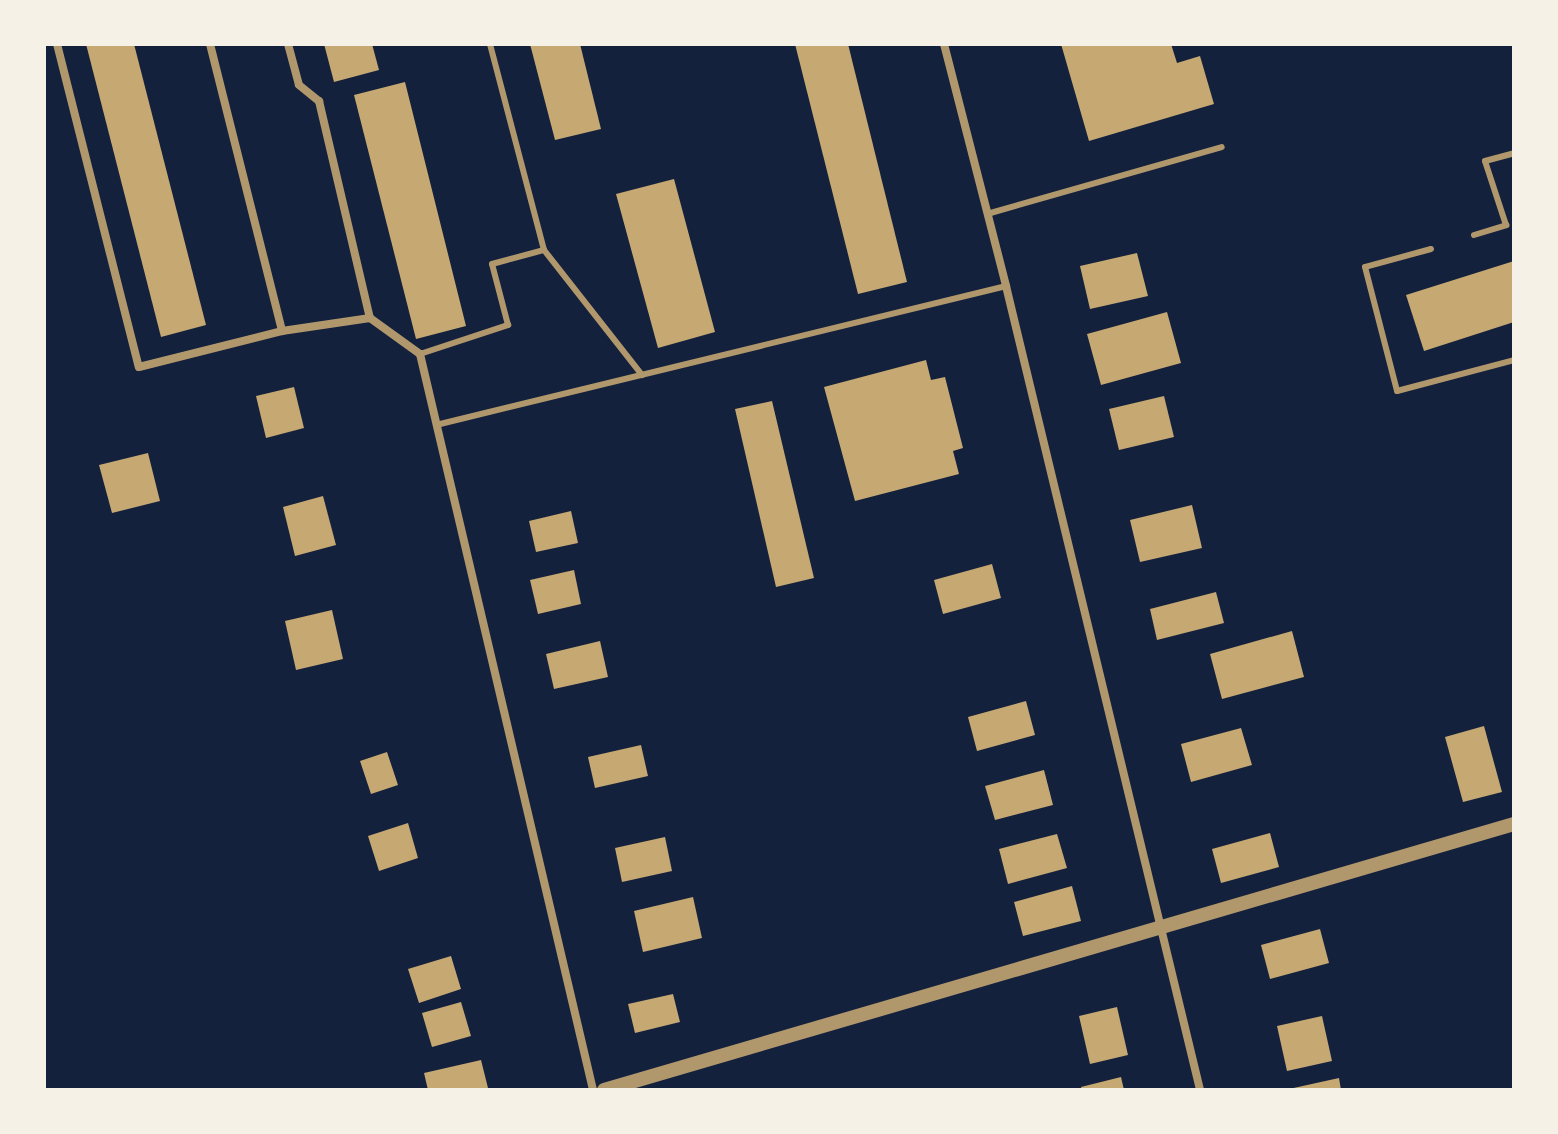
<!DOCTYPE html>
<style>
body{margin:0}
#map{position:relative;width:1558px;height:1134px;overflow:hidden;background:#14213d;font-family:"Noto Sans",sans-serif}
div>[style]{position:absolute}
.building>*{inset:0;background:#c6a872}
.service>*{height:6px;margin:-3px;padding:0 3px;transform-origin:3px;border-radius:3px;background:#b1986c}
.minor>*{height:8px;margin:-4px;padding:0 4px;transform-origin:4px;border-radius:4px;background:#b1986c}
.tertiary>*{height:14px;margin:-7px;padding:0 7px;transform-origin:7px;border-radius:7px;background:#b1986c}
span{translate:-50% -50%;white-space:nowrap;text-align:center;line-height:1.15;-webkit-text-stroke:8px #f6f1e7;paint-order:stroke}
.frame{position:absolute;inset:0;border:46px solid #f6f1e7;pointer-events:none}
</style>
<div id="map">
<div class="building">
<i style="clip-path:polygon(86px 44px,134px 44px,206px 325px,161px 337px)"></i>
<i style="clip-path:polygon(324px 44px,372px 44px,379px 70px,334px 82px)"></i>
<i style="clip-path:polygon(530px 44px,580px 44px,601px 129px,555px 140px)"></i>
<i style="clip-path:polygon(795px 44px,848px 44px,907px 282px,858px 294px)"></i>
<i style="clip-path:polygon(1061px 44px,1171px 44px,1177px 63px,1200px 56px,1214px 104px,1089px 141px)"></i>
<i style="clip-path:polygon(405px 82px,466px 326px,416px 339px,354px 95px)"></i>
<i style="clip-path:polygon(674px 179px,715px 332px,658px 348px,616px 194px)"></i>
<i style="clip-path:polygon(1137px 253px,1148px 296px,1090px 309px,1080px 266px)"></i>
<i style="clip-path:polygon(1514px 261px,1514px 322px,1424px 351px,1406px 295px)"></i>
<i style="clip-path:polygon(1167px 312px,1181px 363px,1101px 385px,1087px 334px)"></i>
<i style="clip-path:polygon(926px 360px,931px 380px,945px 377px,963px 448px,953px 451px,959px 474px,855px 501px,824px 387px)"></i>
<i style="clip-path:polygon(294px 387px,304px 428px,266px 438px,256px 396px)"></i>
<i style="clip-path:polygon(1164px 396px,1174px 437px,1119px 450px,1109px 409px)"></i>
<i style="clip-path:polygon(772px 401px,814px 578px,776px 587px,735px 409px)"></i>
<i style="clip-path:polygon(148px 453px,160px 501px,112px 513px,99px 465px)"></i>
<i style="clip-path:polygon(323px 496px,336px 545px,295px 556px,283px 507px)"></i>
<i style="clip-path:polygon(1192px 505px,1202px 548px,1140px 562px,1130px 520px)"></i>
<i style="clip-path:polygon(571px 511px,578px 543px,536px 552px,529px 521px)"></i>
<i style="clip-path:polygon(992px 564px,1001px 598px,943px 614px,934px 580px)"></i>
<i style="clip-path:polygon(574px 570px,581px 604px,538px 614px,530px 580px)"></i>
<i style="clip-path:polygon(1216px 592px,1224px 623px,1157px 640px,1150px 609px)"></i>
<i style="clip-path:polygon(332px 610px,343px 659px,296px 670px,285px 621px)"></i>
<i style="clip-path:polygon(1292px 631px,1304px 677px,1222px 699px,1210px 654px)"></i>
<i style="clip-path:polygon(600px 641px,608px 677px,554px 689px,546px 654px)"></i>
<i style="clip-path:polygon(1026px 701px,1035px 735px,977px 751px,968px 717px)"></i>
<i style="clip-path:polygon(1484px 726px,1502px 792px,1463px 802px,1445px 737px)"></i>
<i style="clip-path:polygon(1241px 728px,1252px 765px,1191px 782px,1181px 744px)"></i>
<i style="clip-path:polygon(641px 745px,648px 776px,595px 788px,588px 757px)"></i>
<i style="clip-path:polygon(387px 752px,398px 785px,371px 794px,360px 761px)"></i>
<i style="clip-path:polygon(1044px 770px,1053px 805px,995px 820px,985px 786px)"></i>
<i style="clip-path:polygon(408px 823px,418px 858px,379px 871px,368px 836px)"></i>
<i style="clip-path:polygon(1270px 833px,1279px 867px,1221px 883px,1212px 849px)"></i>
<i style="clip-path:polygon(1057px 834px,1067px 868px,1008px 884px,999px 849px)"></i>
<i style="clip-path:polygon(665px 837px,672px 871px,622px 882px,615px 848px)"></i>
<i style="clip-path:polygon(1072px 886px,1081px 921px,1023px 936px,1014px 902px)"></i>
<i style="clip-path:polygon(693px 897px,702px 938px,643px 952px,634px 911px)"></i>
<i style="clip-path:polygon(1320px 929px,1329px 963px,1270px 979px,1261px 945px)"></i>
<i style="clip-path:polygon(451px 956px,461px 989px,419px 1003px,408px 969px)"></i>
<i style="clip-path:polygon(673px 994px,680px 1022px,635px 1033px,628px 1004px)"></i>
<i style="clip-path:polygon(461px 1002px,471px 1036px,432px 1047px,422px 1013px)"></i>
<i style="clip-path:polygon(1117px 1007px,1128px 1055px,1090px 1064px,1079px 1016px)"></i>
<i style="clip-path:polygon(1322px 1016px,1332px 1061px,1287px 1071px,1277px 1026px)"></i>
<i style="clip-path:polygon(481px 1060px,488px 1088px,428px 1090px,424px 1073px)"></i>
<i style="clip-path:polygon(1121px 1077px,1124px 1090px,1082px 1090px,1081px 1087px)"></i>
<i style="clip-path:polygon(1339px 1078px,1341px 1090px,1289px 1090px,1289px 1089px)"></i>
</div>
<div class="service">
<i style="left:987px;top:214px;width:244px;rotate:-15.9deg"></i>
<i style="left:1474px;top:235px;width:34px;rotate:-17deg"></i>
<i style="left:1506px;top:225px;width:67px;rotate:-108.2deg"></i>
<i style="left:1485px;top:161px;width:30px;rotate:-15deg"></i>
<i style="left:1431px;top:249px;width:68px;rotate:164.7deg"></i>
<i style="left:1365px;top:267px;width:128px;rotate:75.5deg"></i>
<i style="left:1397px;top:391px;width:121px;rotate:-14.8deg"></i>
<i style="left:544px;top:250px;width:159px;rotate:51.9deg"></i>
<i style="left:420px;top:354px;width:93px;rotate:-18.2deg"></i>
<i style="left:508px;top:325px;width:63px;rotate:-104.7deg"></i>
<i style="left:492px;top:264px;width:54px;rotate:-15.1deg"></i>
<i style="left:544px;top:250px;width:213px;rotate:-104.7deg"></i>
<i style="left:436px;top:425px;width:587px;rotate:-13.7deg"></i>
</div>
<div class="minor">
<i style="left:57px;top:44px;width:333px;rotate:75.8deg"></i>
<i style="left:139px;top:367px;width:147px;rotate:-14.1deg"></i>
<i style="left:282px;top:331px;width:89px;rotate:-8.4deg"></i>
<i style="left:210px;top:44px;width:296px;rotate:75.9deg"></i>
<i style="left:288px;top:44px;width:42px;rotate:75deg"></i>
<i style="left:299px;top:85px;width:26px;rotate:39deg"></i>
<i style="left:319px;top:101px;width:223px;rotate:76.8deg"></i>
<i style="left:370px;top:318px;width:62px;rotate:35.8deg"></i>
<i style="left:420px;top:354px;width:756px;rotate:76.77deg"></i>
<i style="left:944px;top:44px;width:250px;rotate:75.6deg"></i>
<i style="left:1006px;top:286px;width:827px;rotate:76.43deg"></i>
</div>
<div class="tertiary">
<i style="left:604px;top:1090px;width:948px;rotate:-16.29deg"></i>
</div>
<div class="frame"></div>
</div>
